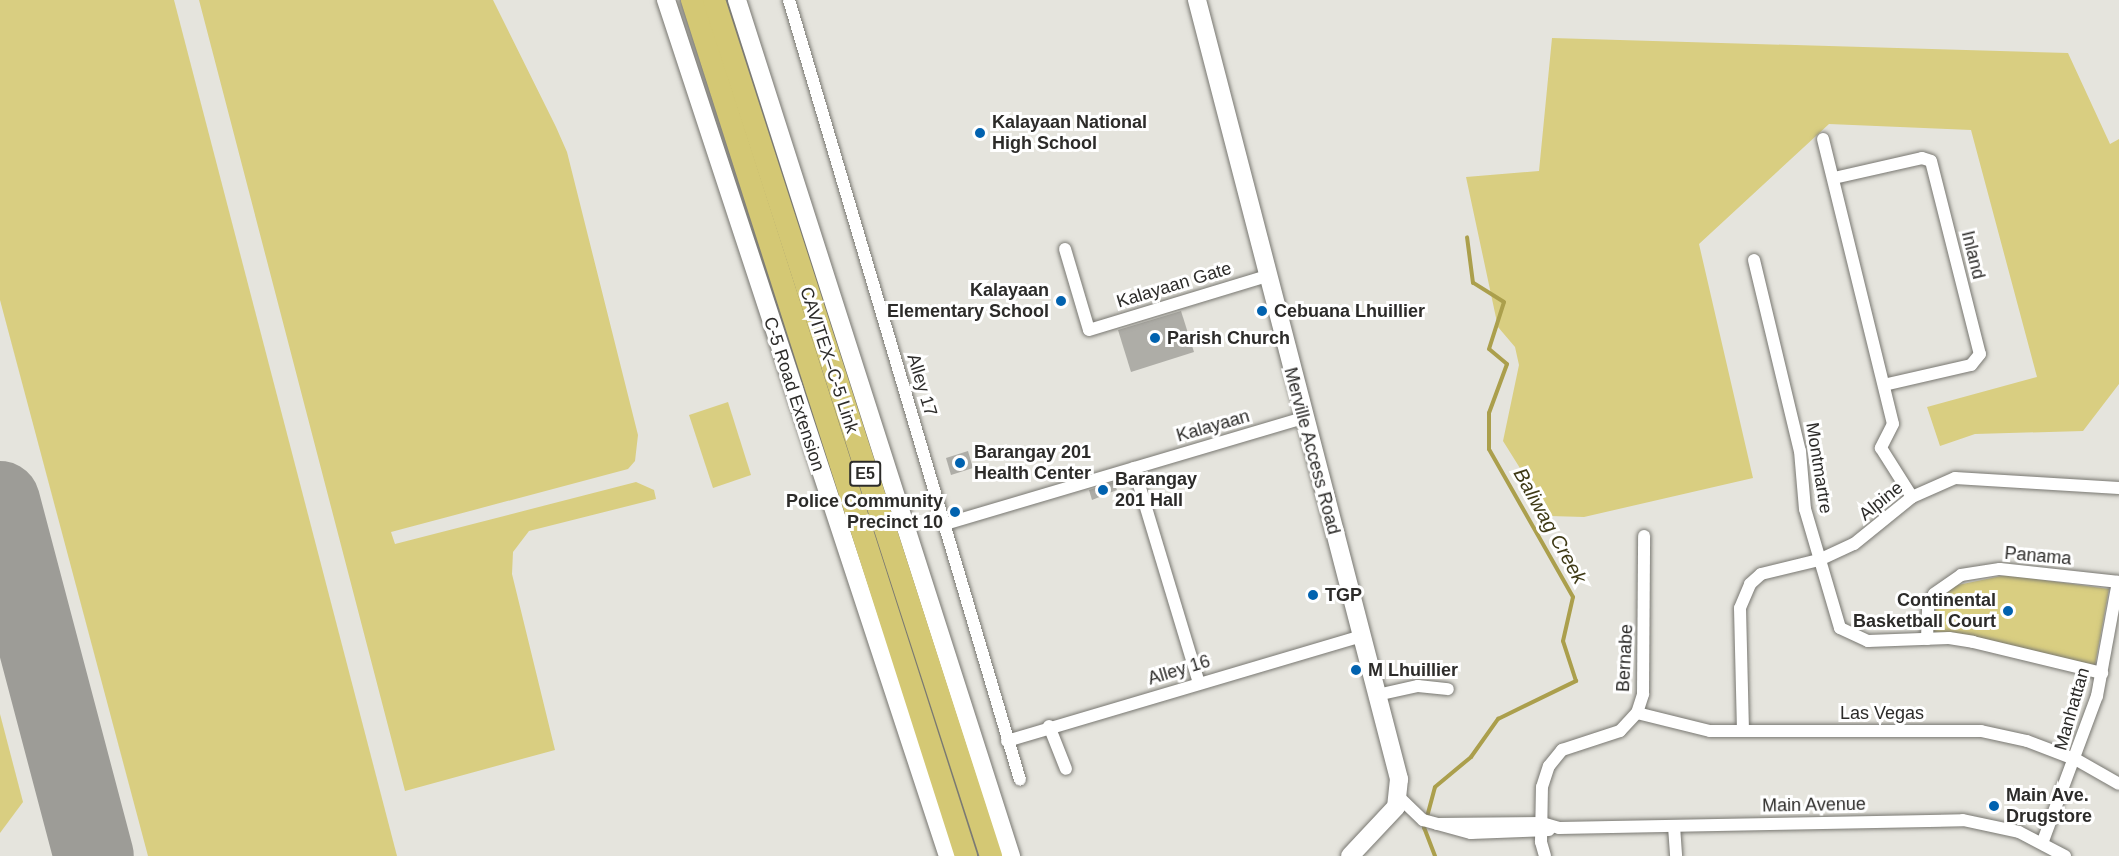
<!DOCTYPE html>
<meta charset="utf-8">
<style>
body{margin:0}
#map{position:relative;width:2119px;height:856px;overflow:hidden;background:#e5e4dd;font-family:Helvetica,sans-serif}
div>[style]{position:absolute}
.green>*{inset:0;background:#d9ce81}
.stream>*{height:4px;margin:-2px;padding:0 2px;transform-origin:2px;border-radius:2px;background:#ab9f4c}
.taxiway>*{height:32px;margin:-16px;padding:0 16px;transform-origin:16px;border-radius:16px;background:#9d9c97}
.runway>*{height:80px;margin:-40px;padding:0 40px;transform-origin:40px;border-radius:40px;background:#9d9c97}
.building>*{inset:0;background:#aeada7}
.roads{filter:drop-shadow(0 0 2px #787771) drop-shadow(0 0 2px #787771)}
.street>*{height:12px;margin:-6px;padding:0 6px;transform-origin:6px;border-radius:6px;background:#fff}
.secondary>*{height:18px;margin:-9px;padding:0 9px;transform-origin:9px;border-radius:9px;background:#fff}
.highway>*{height:22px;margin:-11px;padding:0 11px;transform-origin:11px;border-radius:11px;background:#d4c874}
.dots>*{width:16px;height:16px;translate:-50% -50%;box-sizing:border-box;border:3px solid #fff;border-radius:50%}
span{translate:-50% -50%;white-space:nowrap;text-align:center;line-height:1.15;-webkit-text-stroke:6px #fff;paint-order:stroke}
.shield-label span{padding:2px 4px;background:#fff;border:2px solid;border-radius:4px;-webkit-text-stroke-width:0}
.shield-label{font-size:16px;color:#2c2b29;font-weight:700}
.poi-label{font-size:18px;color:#2c2b29;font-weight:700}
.left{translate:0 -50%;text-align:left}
.right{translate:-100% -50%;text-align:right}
.street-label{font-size:18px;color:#2c2b29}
.water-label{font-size:20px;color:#3f3a16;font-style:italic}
</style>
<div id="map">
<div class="green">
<i style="clip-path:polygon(0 0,174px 0,397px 856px,148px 856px,0 300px)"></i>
<i style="clip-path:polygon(199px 0,493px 0,556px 127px,567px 152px,638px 435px,635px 461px,628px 469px,391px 532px,395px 544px,636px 482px,654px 490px,656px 499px,529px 531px,513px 552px,512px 574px,555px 750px,405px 791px)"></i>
<i style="clip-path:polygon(1552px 38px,2068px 53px,2110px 144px,2119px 139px,2119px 384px,2083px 431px,1975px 434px,1940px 446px,1927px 407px,2037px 377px,1971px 130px,1829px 124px,1699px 244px,1753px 478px,1584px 517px,1550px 516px,1503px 441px,1519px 365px,1515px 347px,1498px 327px,1466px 177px,1539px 171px)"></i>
<i style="clip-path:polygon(728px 402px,751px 475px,713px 488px,689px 415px)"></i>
<i style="clip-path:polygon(2006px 575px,2109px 589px,2095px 665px,1975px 638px,1933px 634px,1935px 609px,1953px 586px)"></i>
<i style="clip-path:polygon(0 714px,23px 802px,0 833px)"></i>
</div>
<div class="stream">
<i style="left:1435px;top:856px;width:30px;rotate:-111deg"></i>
<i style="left:1424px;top:828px;width:42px;rotate:-75deg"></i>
<i style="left:1435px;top:787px;width:47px;rotate:-39.8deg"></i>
<i style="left:1471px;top:757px;width:47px;rotate:-54.6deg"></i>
<i style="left:1498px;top:719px;width:87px;rotate:-26deg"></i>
<i style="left:1576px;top:681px;width:42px;rotate:-108deg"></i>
<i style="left:1563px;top:641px;width:45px;rotate:-77.2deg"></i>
<i style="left:1573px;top:597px;width:170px;rotate:-119.6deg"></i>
<i style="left:1489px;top:449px;width:36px;rotate:-90deg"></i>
<i style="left:1489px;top:413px;width:52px;rotate:-69.8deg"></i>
<i style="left:1507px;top:364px;width:23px;rotate:-140deg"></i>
<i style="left:1489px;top:349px;width:49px;rotate:-72.3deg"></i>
<i style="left:1504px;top:302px;width:36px;rotate:-148deg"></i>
<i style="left:1473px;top:283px;width:46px;rotate:-97.4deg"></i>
</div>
<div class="taxiway">
<i style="left:70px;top:856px;width:58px;rotate:-81deg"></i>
</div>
<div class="runway">
<i style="left:0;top:501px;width:367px;rotate:75.2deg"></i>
</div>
<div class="building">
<i style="clip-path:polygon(1181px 311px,1194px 352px,1131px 372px,1118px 330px)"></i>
<i style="clip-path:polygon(968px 451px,973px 468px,951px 475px,946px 458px)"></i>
<i style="clip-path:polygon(1114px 482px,1117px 490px,1092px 500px,1089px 490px)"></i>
</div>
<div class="roads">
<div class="street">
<i style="left:789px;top:0;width:813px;rotate:73.5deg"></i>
<i style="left:1823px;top:139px;width:293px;rotate:76.2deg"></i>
<i style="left:1893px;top:424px;width:27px;rotate:117deg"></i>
<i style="left:1881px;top:448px;width:58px;rotate:57.7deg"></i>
<i style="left:1834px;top:178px;width:90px;rotate:-12.8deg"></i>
<i style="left:1922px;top:158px;width:9px;rotate:18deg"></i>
<i style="left:1931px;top:161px;width:199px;rotate:75.8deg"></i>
<i style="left:1980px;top:354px;width:14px;rotate:129deg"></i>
<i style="left:1971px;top:365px;width:89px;rotate:167.1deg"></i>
<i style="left:1065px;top:249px;width:84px;rotate:73.5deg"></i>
<i style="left:1089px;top:330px;width:186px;rotate:-16.9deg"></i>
<i style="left:1754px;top:260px;width:196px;rotate:76.5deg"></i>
<i style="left:1800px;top:451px;width:58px;rotate:85.1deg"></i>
<i style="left:1805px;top:509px;width:124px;rotate:73.6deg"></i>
<i style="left:1840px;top:628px;width:31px;rotate:25deg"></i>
<i style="left:1868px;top:641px;width:81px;rotate:-2.1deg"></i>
<i style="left:1949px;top:638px;width:24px;rotate:9deg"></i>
<i style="left:1973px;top:642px;width:133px;rotate:13.5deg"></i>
<i style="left:1134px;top:468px;width:225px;rotate:73.2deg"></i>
<i style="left:945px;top:524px;width:372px;rotate:-16.5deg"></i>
<i style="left:1927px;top:639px;width:32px;rotate:-88deg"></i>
<i style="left:1928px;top:607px;width:14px;rotate:-65deg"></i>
<i style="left:1934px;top:594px;width:33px;rotate:-35deg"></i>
<i style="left:1961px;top:575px;width:39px;rotate:-9deg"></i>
<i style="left:2000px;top:569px;width:120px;rotate:6.2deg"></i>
<i style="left:1377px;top:695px;width:42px;rotate:-12.4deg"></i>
<i style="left:1418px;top:686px;width:30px;rotate:6deg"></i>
<i style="left:1637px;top:713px;width:75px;rotate:13.9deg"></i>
<i style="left:1710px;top:731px;width:271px"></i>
<i style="left:1981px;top:731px;width:47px;rotate:12.3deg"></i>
<i style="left:2027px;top:741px;width:53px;rotate:20.8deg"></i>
<i style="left:2077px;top:760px;width:48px;rotate:29.7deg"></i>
<i style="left:1049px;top:726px;width:46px;rotate:68.4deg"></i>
<i style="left:1743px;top:731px;width:123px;rotate:-91.4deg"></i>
<i style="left:1740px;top:608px;width:26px;rotate:-67deg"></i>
<i style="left:1750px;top:584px;width:15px;rotate:-42deg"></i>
<i style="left:1761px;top:574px;width:60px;rotate:-13.6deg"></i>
<i style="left:1819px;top:560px;width:38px;rotate:-25deg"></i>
<i style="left:1854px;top:544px;width:75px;rotate:-39deg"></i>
<i style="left:1912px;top:497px;width:47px;rotate:-23.8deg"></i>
<i style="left:1955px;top:478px;width:164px;rotate:3.5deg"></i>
<i style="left:1007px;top:741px;width:370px;rotate:-16.5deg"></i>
<i style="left:1400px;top:798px;width:32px;rotate:44deg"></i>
<i style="left:1423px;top:820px;width:50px;rotate:15.2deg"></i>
<i style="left:1471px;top:833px;width:78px;rotate:-2.2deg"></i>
<i style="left:1437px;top:824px;width:105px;rotate:-0.5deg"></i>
<i style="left:1542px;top:823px;width:18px;rotate:16deg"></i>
<i style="left:1559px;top:828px;width:404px;rotate:-1.1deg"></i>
<i style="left:1963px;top:820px;width:57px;rotate:12.1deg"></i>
<i style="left:2019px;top:832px;width:52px;rotate:27.6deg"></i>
<i style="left:1674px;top:826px;width:30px;rotate:86deg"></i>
<i style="left:2043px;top:841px;width:155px;rotate:-69.6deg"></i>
<i style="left:2097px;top:696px;width:116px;rotate:-79.6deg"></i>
<i style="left:1545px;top:856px;width:15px;rotate:-106deg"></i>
<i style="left:1541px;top:842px;width:55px;rotate:-89deg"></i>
<i style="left:1542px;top:787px;width:22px;rotate:-72deg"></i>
<i style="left:1549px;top:766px;width:21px;rotate:-51deg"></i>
<i style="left:1562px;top:750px;width:61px;rotate:-18.1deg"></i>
<i style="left:1620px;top:731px;width:25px;rotate:-47deg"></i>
<i style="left:1637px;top:713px;width:20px;rotate:-72deg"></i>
<i style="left:1643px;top:694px;width:158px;rotate:-89.6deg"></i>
</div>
<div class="secondary">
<i style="left:666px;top:0;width:901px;rotate:71.77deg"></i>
<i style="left:737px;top:0;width:899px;rotate:72.25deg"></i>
<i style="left:1197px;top:0;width:805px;rotate:75.46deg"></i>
<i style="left:1399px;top:779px;width:28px;rotate:96deg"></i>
<i style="left:1396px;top:807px;width:67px;rotate:133.2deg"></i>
</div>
<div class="highway">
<i style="left:692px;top:0;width:899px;rotate:72.25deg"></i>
<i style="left:714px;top:0;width:900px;rotate:72.07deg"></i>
</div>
</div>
<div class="dots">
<i style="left:980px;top:133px;background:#0162af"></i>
<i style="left:1061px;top:301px;background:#0162af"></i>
<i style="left:1262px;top:311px;background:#0162af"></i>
<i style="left:1155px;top:338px;background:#0162af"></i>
<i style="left:960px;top:463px;background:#0162af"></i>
<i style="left:1103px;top:490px;background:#0162af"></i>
<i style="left:955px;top:512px;background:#0162af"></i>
<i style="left:1313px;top:595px;background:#0162af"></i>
<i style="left:2008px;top:611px;background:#0162af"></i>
<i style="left:1356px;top:670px;background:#0162af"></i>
<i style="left:1994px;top:806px;background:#0162af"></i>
</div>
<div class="shield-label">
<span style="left:865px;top:474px">E5</span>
</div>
<div class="poi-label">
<span class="left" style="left:992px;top:133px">Kalayaan National<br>High School</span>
<span class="right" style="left:1049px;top:301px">Kalayaan<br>Elementary School</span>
<span class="left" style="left:1274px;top:311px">Cebuana Lhuillier</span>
<span class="left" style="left:1167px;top:338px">Parish Church</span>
<span class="left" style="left:974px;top:463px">Barangay 201<br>Health Center</span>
<span class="left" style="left:1115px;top:490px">Barangay<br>201 Hall</span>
<span class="right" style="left:943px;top:512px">Police Community<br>Precinct 10</span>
<span class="left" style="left:1325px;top:595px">TGP</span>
<span class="right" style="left:1996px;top:611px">Continental<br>Basketball Court</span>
<span class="left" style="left:1368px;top:670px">M Lhuillier</span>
<span class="left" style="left:2006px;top:806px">Main Ave.<br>Drugstore</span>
</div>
<div class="street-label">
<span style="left:1973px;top:255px;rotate:76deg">Inland</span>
<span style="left:1174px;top:285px;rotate:-17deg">Kalayaan Gate</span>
<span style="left:829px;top:360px;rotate:72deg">CAVITEX–C-5 Link</span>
<span style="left:922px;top:385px;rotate:73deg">Alley 17</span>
<span style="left:794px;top:394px;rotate:72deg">C-5 Road Extension</span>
<span style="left:1213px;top:426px;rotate:-16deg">Kalayaan</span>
<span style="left:1312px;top:451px;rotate:75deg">Merville Access Road</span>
<span style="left:1819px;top:468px;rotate:81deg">Montmartre</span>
<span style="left:1881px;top:501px;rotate:-39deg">Alpine</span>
<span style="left:2038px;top:556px;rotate:5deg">Panama</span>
<span style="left:1625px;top:658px;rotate:-87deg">Bernabe</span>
<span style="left:1179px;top:670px;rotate:-17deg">Alley 16</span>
<span style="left:2072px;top:709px;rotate:-74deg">Manhattan</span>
<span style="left:1882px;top:713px">Las Vegas</span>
<span style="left:1814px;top:805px;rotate:-1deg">Main Avenue</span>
</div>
<div class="water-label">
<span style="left:1550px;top:526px;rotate:61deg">Baliwag Creek</span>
</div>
</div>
